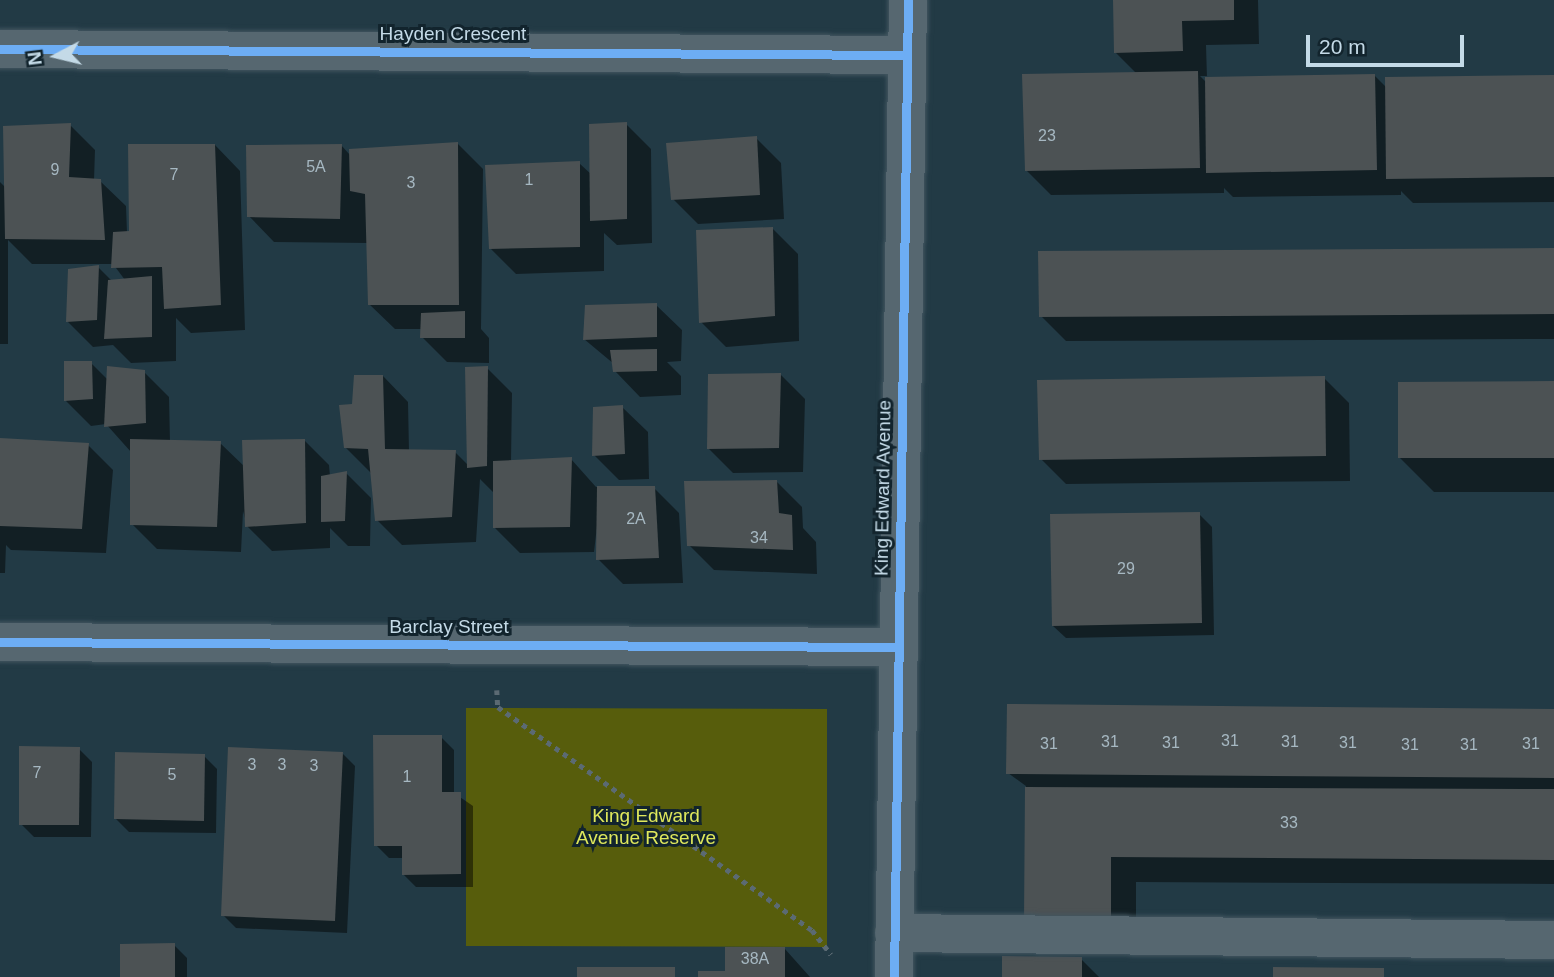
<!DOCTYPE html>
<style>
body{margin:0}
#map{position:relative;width:1554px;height:977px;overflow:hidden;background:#223a45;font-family:Helvetica,sans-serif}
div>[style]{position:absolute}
.green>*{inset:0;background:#575d0c}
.shadow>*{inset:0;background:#0007}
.building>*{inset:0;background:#4c5254}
.path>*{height:4.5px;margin-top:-2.25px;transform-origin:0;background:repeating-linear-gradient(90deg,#5b6a73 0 5px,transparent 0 10px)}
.roads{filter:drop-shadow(0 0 2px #425660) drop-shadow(0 0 2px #425660)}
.minor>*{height:38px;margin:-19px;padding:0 19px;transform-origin:19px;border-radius:19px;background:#566770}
.cycleway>*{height:9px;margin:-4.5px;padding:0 4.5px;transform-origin:4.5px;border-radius:4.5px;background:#6dadf4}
span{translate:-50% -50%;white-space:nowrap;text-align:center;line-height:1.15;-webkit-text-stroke:6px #12242d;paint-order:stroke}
.number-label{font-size:16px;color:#a6b8c2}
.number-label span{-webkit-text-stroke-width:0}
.street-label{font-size:19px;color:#c4dae7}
.park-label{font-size:19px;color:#dfe85c}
.north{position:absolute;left:21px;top:21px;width:70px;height:70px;-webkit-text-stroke:5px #12242d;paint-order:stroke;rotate:263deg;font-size:19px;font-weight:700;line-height:28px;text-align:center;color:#c4dae7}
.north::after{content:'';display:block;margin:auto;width:24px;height:32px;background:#c4dae7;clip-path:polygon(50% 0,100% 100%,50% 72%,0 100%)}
.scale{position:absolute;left:1306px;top:35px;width:158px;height:32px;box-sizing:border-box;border:4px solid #c4dae7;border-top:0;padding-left:9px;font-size:21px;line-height:24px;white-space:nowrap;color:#c4dae7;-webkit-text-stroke:5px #12242d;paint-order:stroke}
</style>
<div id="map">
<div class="green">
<i style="clip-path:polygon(466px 708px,827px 709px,827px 947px,466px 946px)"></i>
</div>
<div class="shadow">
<i style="clip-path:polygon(evenodd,1115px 0,1258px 0,1259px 44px,1206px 45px,1207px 78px,1375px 76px,1387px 88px,1554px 77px,1554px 202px,1413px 203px,1401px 191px,1401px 195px,1233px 197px,1224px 188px,1224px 193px,1051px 195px,1026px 170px,1137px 74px,1115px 52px,1115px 0,1200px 76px,1207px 76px,1207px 83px,1200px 76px)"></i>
<i style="clip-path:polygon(626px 124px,651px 149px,652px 243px,617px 245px,604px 233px,604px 271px,516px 274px,491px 249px,579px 163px,592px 175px)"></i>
<i style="clip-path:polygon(70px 125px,95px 150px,94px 181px,100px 181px,126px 206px,127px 233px,215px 145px,240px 171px,245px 330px,191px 333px,176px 318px,176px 361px,131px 363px,113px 345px,93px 347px,68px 322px,98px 267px,112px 281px,125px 280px,113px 264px,32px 264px,8px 240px,8px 344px,0 344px,0 182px,6px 188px)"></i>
<i style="clip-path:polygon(756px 138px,781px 163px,784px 219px,698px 224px,673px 199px)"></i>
<i style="clip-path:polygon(458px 144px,483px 169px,481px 329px,489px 338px,489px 363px,447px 362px,422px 337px,422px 329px,395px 329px,369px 304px,368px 243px,274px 242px,249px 216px,341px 145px,350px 155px)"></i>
<i style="clip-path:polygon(773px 229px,798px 254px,799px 341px,726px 347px,701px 322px)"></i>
<i style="clip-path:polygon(1554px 250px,1554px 339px,1066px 341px,1041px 316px)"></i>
<i style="clip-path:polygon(656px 305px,682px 330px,681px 361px,667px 362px,681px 376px,681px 395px,640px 397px,615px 371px,614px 364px,584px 339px)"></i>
<i style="clip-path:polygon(91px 363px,108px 380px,144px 372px,169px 397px,170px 442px,220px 443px,245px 467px,304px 440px,329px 465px,330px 476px,346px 473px,371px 498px,370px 546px,348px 546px,330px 528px,330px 548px,272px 551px,247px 526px,243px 511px,241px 552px,157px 549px,132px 524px,131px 452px,106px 424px,91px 426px,66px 401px)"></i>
<i style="clip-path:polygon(487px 368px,512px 393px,511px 462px,571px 459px,596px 487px,654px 488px,679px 513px,683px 583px,623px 584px,598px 559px,599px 509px,594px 552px,520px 553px,495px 528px,494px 493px,480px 479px,476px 542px,402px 545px,377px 520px,371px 473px,346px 448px,353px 405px,383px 376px,408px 402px,409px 451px,455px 452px,468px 465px)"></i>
<i style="clip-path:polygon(780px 374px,805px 399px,803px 472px,733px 473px,708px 448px)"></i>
<i style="clip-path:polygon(1324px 378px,1349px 403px,1350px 481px,1066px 484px,1041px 459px)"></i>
<i style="clip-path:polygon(1554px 383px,1554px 492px,1434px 492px,1400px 458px)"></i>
<i style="clip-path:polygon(622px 407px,648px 432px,649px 479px,619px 480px,594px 455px)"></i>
<i style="clip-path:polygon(0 440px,88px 445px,113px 470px,106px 553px,11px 550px,6px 545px,5px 573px,0 573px)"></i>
<i style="clip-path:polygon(777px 482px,802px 507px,803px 528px,816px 542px,817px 574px,714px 570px,689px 545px)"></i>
<i style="clip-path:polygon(1199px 514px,1212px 527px,1214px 635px,1066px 638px,1053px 626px)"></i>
<i style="clip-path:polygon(1554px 710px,1554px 884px,1136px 882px,1136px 944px,1026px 920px,1026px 786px,1008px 773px)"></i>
<i style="clip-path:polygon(441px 737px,454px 750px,454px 793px,473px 806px,473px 887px,416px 887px,403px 874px,403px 858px,389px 858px,376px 845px)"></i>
<i style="clip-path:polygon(79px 749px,92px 762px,91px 837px,34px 837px,21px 824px)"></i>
<i style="clip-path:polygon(342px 753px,355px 766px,347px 933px,236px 928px,223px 915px)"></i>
<i style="clip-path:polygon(204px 756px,217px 769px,216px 833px,129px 832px,116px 819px)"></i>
<i style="clip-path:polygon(174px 945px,187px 958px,187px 977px,122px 977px)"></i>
<i style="clip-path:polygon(785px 949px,810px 977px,700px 977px,727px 973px)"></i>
<i style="clip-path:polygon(1081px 959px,1099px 977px,1003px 977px)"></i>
</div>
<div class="building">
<i style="clip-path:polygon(1113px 0,1234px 0,1234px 20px,1182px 21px,1183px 51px,1114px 53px)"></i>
<i style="clip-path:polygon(1198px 71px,1200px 168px,1025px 171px,1022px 74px)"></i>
<i style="clip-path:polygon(1375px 74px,1377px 170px,1206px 173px,1205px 77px)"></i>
<i style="clip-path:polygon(1554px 75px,1554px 177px,1386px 179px,1385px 77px)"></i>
<i style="clip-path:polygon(627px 122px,627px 219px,590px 221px,589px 124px)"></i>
<i style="clip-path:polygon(71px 123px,69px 177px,101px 179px,105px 240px,5px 239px,3px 126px)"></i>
<i style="clip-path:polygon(757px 136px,760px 195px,671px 200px,666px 143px)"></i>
<i style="clip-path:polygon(458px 142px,459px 305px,368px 305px,365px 194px,350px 191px,349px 149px)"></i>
<i style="clip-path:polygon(128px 144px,215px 144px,221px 305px,164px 309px,162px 267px,111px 268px,113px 232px,129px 231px)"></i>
<i style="clip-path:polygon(342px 144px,340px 219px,247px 217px,246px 145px)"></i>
<i style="clip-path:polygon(580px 161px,580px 247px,489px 249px,485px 165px)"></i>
<i style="clip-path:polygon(773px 227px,775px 316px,699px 323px,696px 230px)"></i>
<i style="clip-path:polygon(1554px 248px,1554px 314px,1039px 317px,1038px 251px)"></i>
<i style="clip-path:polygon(99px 265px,97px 320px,66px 322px,68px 269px)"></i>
<i style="clip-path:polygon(152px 276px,152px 337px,104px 339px,108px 280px)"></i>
<i style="clip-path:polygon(657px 303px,657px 337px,583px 340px,585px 305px)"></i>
<i style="clip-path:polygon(465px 311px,465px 338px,420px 338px,421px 313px)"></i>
<i style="clip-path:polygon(657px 349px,657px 371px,613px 372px,610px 350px)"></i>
<i style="clip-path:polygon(64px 361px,92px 361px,93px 399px,64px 401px)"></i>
<i style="clip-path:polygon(107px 366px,145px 370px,146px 423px,104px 427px)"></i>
<i style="clip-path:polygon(488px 366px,487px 466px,467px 468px,465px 367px)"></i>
<i style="clip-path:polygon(781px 373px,779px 448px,707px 449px,708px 374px)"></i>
<i style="clip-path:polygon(354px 375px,383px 375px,385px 449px,456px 450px,452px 517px,375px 521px,368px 449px,344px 448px,339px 405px,352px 404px)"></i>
<i style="clip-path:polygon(1325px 376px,1326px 456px,1039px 460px,1037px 380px)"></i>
<i style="clip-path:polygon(1554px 381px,1554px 458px,1398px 458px,1398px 382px)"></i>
<i style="clip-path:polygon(623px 405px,625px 454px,592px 456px,593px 407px)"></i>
<i style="clip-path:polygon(0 438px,89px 443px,82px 529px,0 526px)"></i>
<i style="clip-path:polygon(130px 439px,221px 441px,217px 527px,130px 525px)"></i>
<i style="clip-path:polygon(305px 439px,306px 523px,245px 527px,242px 440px)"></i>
<i style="clip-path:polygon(572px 457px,570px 527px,493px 528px,493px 461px)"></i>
<i style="clip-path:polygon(347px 471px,345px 521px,321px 522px,321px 476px)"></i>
<i style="clip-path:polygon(777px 480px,779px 513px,792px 515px,793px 550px,687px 546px,684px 481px)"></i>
<i style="clip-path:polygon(597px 486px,655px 486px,659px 558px,596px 560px)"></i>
<i style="clip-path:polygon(1200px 512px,1202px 623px,1052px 626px,1050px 514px)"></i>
<i style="clip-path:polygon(1007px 704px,1554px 709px,1554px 778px,1006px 774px)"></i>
<i style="clip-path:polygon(373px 735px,442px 735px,442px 792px,461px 792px,461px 874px,402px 875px,402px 846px,374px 846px)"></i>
<i style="clip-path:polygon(19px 746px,80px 747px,79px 825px,19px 825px)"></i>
<i style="clip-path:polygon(228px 747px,343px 752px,335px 921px,221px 916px)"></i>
<i style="clip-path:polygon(115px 752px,205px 754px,204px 821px,114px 819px)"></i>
<i style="clip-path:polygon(1025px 787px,1554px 789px,1554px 860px,1111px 857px,1111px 920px,1024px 920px)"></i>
<i style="clip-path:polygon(175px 943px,175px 977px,120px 977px,120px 944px)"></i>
<i style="clip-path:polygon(725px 947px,785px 947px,785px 977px,698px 977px,698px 971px,725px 971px)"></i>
<i style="clip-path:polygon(1002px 956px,1082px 957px,1082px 977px,1002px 977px)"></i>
<i style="clip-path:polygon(577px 967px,675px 967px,675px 977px,577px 977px)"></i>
<i style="clip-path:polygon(1273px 967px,1384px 968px,1384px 977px,1273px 977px)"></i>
</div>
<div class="path">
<i style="left:497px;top:690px;width:17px;rotate:87deg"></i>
<i style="left:498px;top:707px;width:385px;rotate:35.4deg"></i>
<i style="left:812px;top:930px;width:31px;rotate:52deg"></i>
</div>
<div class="roads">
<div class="minor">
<i style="left:0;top:49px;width:907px;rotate:0.38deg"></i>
<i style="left:0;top:642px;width:898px;rotate:0.32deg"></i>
<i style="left:894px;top:933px;width:660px;rotate:0.61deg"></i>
<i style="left:894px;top:977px;width:977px;rotate:-89.18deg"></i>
</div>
</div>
<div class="cycleway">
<i style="left:0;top:49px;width:907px;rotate:0.38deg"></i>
<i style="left:0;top:642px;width:898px;rotate:0.32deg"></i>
<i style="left:894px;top:977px;width:977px;rotate:-89.18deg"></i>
</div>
<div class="number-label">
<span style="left:1047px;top:136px">23</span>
<span style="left:316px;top:167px">5A</span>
<span style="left:55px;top:170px">9</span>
<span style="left:174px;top:175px">7</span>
<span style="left:529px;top:180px">1</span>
<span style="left:411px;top:183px">3</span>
<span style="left:636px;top:519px">2A</span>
<span style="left:759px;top:538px">34</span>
<span style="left:1126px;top:569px">29</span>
<span style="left:1230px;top:741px">31</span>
<span style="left:1110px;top:742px">31</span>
<span style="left:1290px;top:742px">31</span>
<span style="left:1171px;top:743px">31</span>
<span style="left:1348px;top:743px">31</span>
<span style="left:1049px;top:744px">31</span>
<span style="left:1531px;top:744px">31</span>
<span style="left:1410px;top:745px">31</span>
<span style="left:1469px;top:745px">31</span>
<span style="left:252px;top:765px">3</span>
<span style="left:282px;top:765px">3</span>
<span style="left:314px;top:766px">3</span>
<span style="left:37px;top:773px">7</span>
<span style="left:172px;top:775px">5</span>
<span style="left:407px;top:777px">1</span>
<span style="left:1289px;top:823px">33</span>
<span style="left:755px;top:959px">38A</span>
</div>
<div class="street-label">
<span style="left:453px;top:34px">Hayden Crescent</span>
<span style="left:883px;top:488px;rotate:-89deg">King Edward Avenue</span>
<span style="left:449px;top:627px">Barclay Street</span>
</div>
<div class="park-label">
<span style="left:646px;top:827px">King Edward<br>Avenue Reserve</span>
</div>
<div class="north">N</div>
<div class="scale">20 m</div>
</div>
